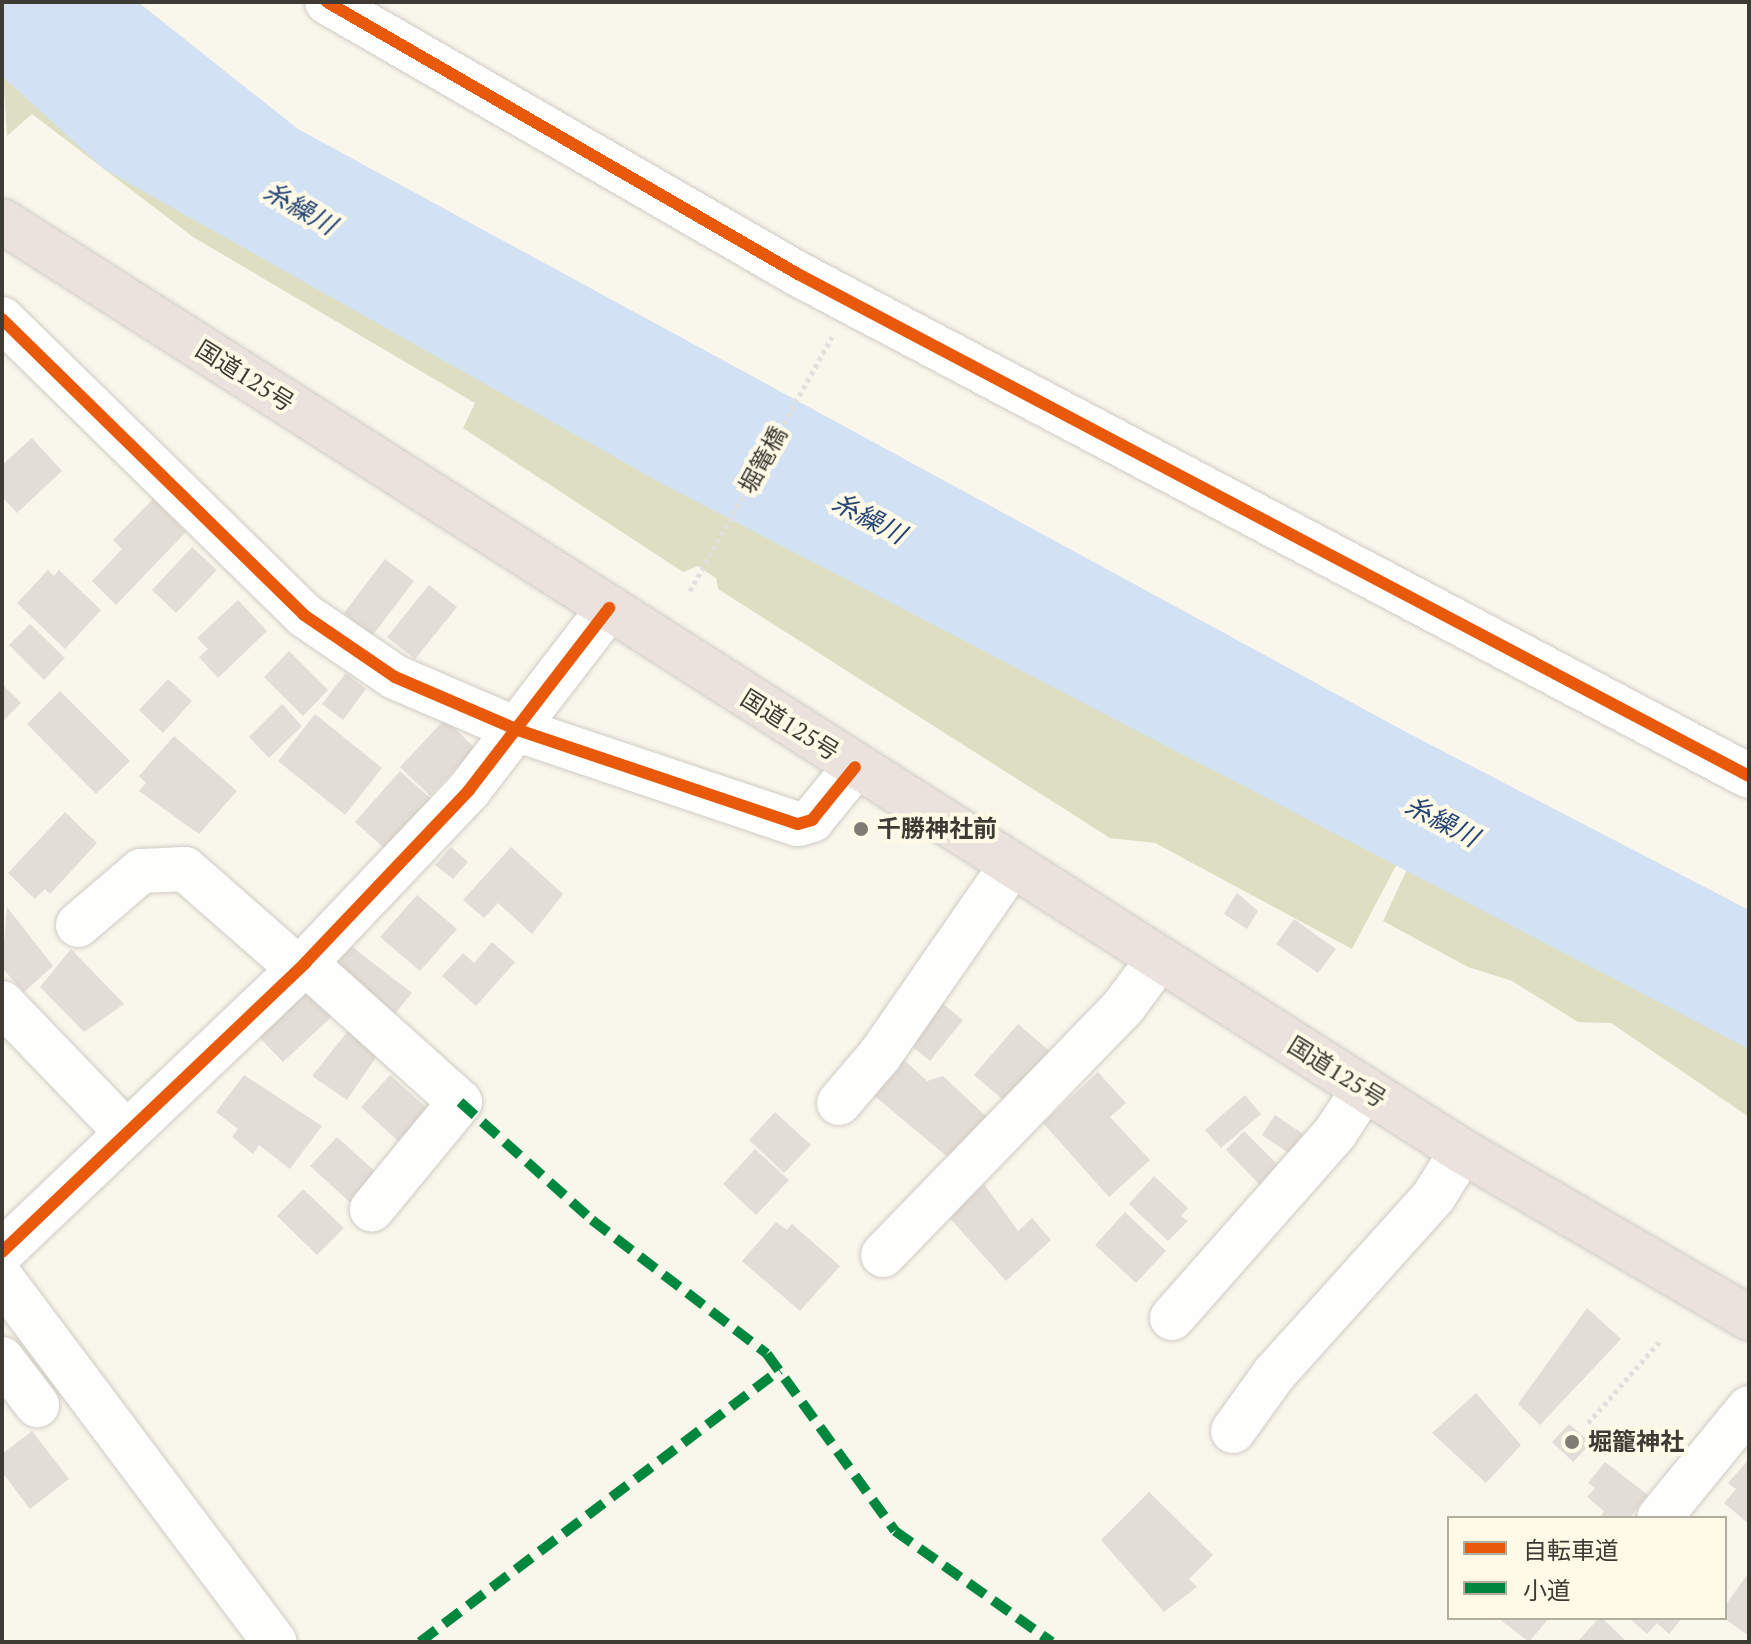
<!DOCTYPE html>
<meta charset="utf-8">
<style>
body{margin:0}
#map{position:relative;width:1751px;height:1644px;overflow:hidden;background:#f9f6ec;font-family:"PT Serif","Noto Sans JP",serif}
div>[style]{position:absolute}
.green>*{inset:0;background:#dedfc2}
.water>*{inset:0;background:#d3e1f4}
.building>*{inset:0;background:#e3ddd7}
.path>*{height:5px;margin-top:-2.5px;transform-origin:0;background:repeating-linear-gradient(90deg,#e1e0dd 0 4px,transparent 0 8px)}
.roads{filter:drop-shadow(0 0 2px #ceccc4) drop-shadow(0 0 2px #ceccc4)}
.minor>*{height:44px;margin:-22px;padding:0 22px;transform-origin:22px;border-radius:22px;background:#fefefc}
.highway>*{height:44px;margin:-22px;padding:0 22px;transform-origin:22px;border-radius:22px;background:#ebe2dd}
.quiet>*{height:10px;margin-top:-5px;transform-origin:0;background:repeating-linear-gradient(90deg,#00873e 0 20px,transparent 0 30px)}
.cycleway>*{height:12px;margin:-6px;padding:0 6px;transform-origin:6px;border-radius:6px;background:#e8590c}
.dots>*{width:22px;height:22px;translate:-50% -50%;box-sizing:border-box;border:4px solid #fefae7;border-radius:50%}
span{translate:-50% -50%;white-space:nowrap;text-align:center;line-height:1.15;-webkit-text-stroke:8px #fefae7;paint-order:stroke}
.street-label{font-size:24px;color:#3d3b33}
.poi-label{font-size:24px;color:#3d3b33;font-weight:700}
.left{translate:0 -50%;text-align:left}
.water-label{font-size:26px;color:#254576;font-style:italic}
.frame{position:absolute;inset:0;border:4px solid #3d3b33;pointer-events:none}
.legend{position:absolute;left:1447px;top:1516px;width:280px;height:104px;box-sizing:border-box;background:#fefae7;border:2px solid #b1ae9f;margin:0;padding:10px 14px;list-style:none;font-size:24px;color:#3d3b33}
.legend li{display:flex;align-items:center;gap:16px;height:40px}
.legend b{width:40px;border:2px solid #b1ae9f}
</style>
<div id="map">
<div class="green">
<i style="clip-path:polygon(2px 58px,1399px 860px,1352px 949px,1155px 843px,1110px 838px,718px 589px,716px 578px,698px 566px,683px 572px,463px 428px,475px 403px,193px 237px,32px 114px,7px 136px)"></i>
<i style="clip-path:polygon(1409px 865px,1749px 1039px,1749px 1117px,1611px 1023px,1578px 1022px,1512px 981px,1468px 967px,1383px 921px)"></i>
</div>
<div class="water">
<i style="clip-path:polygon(2px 2px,138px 2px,298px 129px,1406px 732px,1749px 910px,1749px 1049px,661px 483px,104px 169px,2px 76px)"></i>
</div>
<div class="building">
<i style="clip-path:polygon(32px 438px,62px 471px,17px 513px,2px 497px,2px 465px)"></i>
<i style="clip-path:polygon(153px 499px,186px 532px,116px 605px,92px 581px,122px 549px,113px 540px)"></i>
<i style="clip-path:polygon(192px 547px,217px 570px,176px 613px,152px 590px)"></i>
<i style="clip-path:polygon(385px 559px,414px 581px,372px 636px,344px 613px)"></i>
<i style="clip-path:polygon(48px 570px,54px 576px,59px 570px,101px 610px,65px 649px,17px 603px)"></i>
<i style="clip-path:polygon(429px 585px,457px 607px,415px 659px,387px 637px)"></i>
<i style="clip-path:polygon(238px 600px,267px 631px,218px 678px,199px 657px,208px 649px,197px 638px)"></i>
<i style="clip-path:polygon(30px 624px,65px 658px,44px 680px,9px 645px)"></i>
<i style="clip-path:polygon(289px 651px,328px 690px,303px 716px,264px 677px)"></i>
<i style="clip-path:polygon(346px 673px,366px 689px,343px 720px,322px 704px)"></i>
<i style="clip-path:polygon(168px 679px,192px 701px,163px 733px,139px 710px)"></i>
<i style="clip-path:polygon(2px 684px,21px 703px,2px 722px)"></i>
<i style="clip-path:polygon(60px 691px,130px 761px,96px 794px,27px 724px)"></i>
<i style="clip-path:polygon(282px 704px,302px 726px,269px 758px,249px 737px)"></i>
<i style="clip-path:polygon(315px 714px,382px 768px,345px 815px,278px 761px)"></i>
<i style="clip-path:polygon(445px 719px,475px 748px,430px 796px,400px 767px)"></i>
<i style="clip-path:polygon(174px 736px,237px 791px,199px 834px,139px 791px,146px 783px,139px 776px)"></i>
<i style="clip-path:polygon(400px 771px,431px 799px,385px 849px,355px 822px)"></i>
<i style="clip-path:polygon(65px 812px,97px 843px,50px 894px,45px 889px,35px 899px,8px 873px)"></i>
<i style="clip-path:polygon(451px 847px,468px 862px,453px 879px,435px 865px)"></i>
<i style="clip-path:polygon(511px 847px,563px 894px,532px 934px,498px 903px,484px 918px,463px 900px)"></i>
<i style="clip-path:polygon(1237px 893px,1258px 911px,1247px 929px,1224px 914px)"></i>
<i style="clip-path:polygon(417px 895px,457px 929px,420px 971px,380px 937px)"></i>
<i style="clip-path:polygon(7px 907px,53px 966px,24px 992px,2px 968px)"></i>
<i style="clip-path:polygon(1294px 919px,1336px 949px,1318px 973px,1276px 944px)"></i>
<i style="clip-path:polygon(492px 942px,515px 962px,476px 1006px,442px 976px,463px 953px,474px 963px)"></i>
<i style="clip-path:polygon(351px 946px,412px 993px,393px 1016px,334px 967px)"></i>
<i style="clip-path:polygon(71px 949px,124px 1004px,84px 1032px,40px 987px)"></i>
<i style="clip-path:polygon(315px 985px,339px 1010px,283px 1062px,259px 1037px)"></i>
<i style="clip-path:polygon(937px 999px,963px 1020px,930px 1061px,904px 1040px)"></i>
<i style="clip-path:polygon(1018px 1024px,1053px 1054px,1009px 1105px,974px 1075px)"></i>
<i style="clip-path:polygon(352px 1026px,383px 1047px,347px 1100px,312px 1076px)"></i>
<i style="clip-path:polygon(902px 1058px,927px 1081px,943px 1076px,989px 1119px,951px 1160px,870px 1092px)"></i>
<i style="clip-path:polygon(1098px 1072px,1126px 1103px,1110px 1117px,1150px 1160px,1109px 1197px,1043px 1123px)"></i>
<i style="clip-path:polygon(244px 1075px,322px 1126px,290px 1169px,259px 1145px,253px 1154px,232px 1137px,238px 1129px,216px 1112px)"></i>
<i style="clip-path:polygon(390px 1075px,428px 1109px,398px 1141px,361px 1107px)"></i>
<i style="clip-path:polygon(1245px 1095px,1261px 1114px,1221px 1148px,1205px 1130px)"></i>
<i style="clip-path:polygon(775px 1112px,811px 1145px,784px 1173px,749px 1140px)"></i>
<i style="clip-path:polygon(1275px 1115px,1303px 1134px,1290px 1154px,1262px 1135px)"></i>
<i style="clip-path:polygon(1244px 1131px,1280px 1167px,1261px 1186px,1226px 1150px)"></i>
<i style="clip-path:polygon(337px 1137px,380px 1176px,354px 1206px,310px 1166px)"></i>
<i style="clip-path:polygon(755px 1149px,789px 1180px,756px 1215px,723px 1184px)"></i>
<i style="clip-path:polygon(1154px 1176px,1188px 1208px,1181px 1216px,1188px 1221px,1168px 1241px,1129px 1204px)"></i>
<i style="clip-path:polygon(984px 1184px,1018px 1231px,1032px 1218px,1051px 1240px,1006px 1281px,948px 1216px)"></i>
<i style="clip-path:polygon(303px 1189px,344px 1228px,317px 1255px,277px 1216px)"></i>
<i style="clip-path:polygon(1125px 1212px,1166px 1251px,1136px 1283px,1095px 1245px)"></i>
<i style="clip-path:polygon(776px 1222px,787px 1230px,792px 1224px,840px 1266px,800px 1311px,742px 1261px)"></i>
<i style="clip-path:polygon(1587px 1308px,1621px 1339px,1540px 1425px,1518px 1404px)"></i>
<i style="clip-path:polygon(1476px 1393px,1521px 1445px,1486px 1483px,1432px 1433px)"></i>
<i style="clip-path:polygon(1569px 1424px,1591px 1443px,1573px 1462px,1552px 1442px)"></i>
<i style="clip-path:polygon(32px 1431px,69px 1479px,30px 1509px,2px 1472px,2px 1454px)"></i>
<i style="clip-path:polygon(1749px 1459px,1749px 1524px,1724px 1503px,1736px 1489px,1728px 1483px)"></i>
<i style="clip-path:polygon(1605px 1462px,1648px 1495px,1630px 1518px,1600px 1518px,1604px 1511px,1587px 1497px,1595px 1488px,1588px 1483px)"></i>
<i style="clip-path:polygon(1149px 1492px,1213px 1555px,1189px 1579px,1197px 1587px,1164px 1612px,1101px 1540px)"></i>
<i style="clip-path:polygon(1749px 1572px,1749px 1636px,1725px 1619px,1725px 1606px)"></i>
<i style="clip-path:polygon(1498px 1618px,1549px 1618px,1529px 1642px)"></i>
<i style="clip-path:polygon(1602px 1618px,1627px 1642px,1577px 1642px,1599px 1618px)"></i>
<i style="clip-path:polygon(1629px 1618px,1682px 1618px,1669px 1634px,1657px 1623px,1647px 1634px)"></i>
</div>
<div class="path">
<i style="left:690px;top:591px;width:291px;rotate:-60.8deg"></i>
<i style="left:1588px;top:1423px;width:109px;rotate:-48.7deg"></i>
</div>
<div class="roads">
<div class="minor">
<i style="left:327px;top:2px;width:544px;rotate:30.01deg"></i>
<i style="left:798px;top:274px;width:1075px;rotate:27.83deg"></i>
<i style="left:2px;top:319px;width:423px;rotate:44.4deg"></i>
<i style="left:304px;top:615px;width:110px;rotate:34.3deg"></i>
<i style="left:395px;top:677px;width:134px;rotate:23.3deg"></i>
<i style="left:518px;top:730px;width:295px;rotate:18.6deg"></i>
<i style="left:798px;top:824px;width:15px;rotate:-16deg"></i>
<i style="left:812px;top:820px;width:68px;rotate:-50.9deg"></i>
<i style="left:78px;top:925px;width:83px;rotate:-40.6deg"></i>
<i style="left:141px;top:871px;width:44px;rotate:-2.6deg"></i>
<i style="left:185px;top:869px;width:152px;rotate:41.3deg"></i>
<i style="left:305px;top:963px;width:208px;rotate:41.9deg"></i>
<i style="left:460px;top:1102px;width:139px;rotate:129.4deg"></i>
<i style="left:2px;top:1003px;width:180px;rotate:46.1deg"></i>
<i style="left:839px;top:1103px;width:63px;rotate:-49.5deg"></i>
<i style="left:880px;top:1055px;width:230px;rotate:-55.3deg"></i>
<i style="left:2px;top:1252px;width:419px;rotate:-43.6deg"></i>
<i style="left:305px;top:963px;width:238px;rotate:-46.5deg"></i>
<i style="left:469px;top:790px;width:230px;rotate:-52.4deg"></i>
<i style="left:883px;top:1255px;width:347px;rotate:-45.9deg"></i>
<i style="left:1124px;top:1006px;width:59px;rotate:-53.3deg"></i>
<i style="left:2px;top:1279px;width:454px;rotate:53.1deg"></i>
<i style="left:1172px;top:1318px;width:247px;rotate:-48.6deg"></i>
<i style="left:1335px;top:1133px;width:53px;rotate:-56.6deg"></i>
<i style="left:2px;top:1359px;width:58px;rotate:52.7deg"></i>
<i style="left:1233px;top:1431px;width:70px;rotate:-54.3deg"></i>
<i style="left:1274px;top:1374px;width:239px;rotate:-48deg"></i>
<i style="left:1434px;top:1196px;width:53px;rotate:-58.1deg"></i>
<i style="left:1659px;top:1518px;width:142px;rotate:-50.7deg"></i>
</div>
<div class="highway">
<i style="left:2px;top:221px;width:1731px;rotate:32.5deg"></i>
<i style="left:1462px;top:1151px;width:332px;rotate:30.2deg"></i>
</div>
</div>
<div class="quiet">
<i style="left:460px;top:1102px;width:177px;rotate:41.8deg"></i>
<i style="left:592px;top:1220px;width:220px;rotate:37.4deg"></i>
<i style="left:767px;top:1354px;width:218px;rotate:54.1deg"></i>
<i style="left:895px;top:1531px;width:192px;rotate:35.3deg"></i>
<i style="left:420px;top:1642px;width:451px;rotate:-37.1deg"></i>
</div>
<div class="cycleway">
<i style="left:327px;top:2px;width:544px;rotate:30.01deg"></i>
<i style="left:798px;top:274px;width:1075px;rotate:27.83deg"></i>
<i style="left:2px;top:319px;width:423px;rotate:44.4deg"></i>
<i style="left:304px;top:615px;width:110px;rotate:34.3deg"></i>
<i style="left:395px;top:677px;width:134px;rotate:23.3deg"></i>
<i style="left:518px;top:730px;width:295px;rotate:18.6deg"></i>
<i style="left:798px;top:824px;width:15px;rotate:-16deg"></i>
<i style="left:812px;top:820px;width:68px;rotate:-50.9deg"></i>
<i style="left:2px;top:1252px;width:419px;rotate:-43.6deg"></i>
<i style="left:305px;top:963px;width:238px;rotate:-46.5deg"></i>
<i style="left:469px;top:790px;width:230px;rotate:-52.4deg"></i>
</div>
<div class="dots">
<i style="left:861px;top:829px;background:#7f7c74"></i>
<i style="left:1572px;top:1442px;background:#7f7c74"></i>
</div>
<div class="street-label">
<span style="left:245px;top:376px;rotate:32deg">国道125号</span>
<span style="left:763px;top:460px;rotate:-61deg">堀篭橋</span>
<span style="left:790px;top:725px;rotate:32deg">国道125号</span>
<span style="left:1337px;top:1072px;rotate:32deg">国道125号</span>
</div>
<div class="poi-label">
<span class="left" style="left:877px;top:829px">千勝神社前</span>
<span class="left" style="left:1588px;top:1442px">堀籠神社</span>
</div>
<div class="water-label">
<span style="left:300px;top:208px;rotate:30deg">糸繰川</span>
<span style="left:869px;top:518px;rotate:28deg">糸繰川</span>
<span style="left:1442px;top:821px;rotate:28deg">糸繰川</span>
</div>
<div class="frame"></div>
<ul class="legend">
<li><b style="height:10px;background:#e8590c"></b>自転車道</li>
<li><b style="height:10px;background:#00873e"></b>小道</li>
</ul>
</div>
